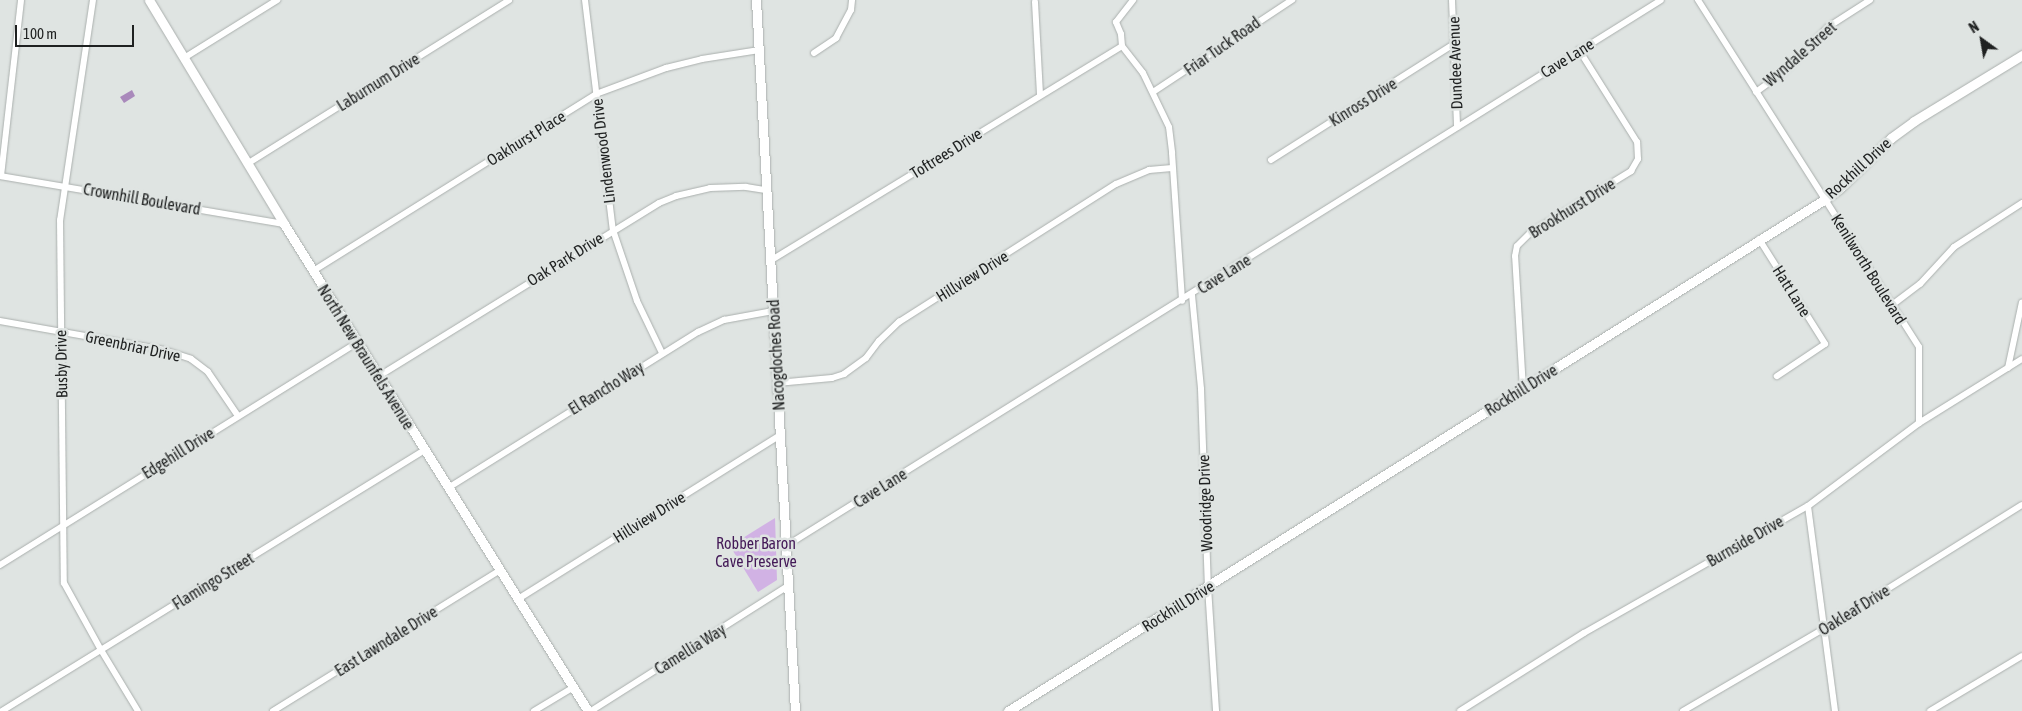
<!DOCTYPE html>
<style>
body{margin:0}
#map{position:relative;width:2022px;height:711px;overflow:hidden;background:#dfe4e2;font-family:"Asap Condensed",sans-serif}
div>[style]{position:absolute}
.green>*{inset:0;background:#d1b2e4}
.water>*{inset:0;background:#a989bb}
.roads{filter:drop-shadow(0 0 1px #aaafad) drop-shadow(0 0 1px #aaafad)}
.street>*{height:6px;margin:-3px;padding:0 3px;transform-origin:3px;border-radius:3px;background:#fff}
.secondary>*{height:9px;margin:-4.5px;padding:0 4.5px;transform-origin:4.5px;border-radius:4.5px;background:#fff}
span{translate:-50% -50%;white-space:nowrap;text-align:center;line-height:1.15;-webkit-text-stroke:5px #dfe4e2;paint-order:stroke}
.street-label{font-size:16px;color:#1f2121}
.park-label{font-size:16px;color:#431957}
.north{position:absolute;left:1957px;top:15px;width:50px;height:50px;-webkit-text-stroke:4px #dfe4e2;paint-order:stroke;rotate:328deg;font-size:14px;font-weight:700;line-height:20px;text-align:center;color:#1f2121}
.north::after{content:'';display:block;margin:auto;width:18px;height:22px;background:#1f2121;clip-path:polygon(50% 0,100% 100%,50% 72%,0 100%)}
.scale{position:absolute;left:15px;top:25px;width:119px;height:22px;box-sizing:border-box;border:2px solid #1f2121;border-top:0;padding-left:6px;font-size:15px;line-height:18px;white-space:nowrap;color:#1f2121;-webkit-text-stroke:4px #dfe4e2;paint-order:stroke}
</style>
<div id="map">
<div class="green">
<i style="clip-path:polygon(775px 518px,777px 580px,758px 592px,730px 546px)"></i>
</div>
<div class="water">
<i style="clip-path:polygon(132px 90px,135px 96px,124px 103px,120px 97px)"></i>
</div>
<div class="roads">
<div class="street">
<i style="left:93px;top:0;width:222px;rotate:98.5deg"></i>
<i style="left:60px;top:220px;width:363px;rotate:89.4deg"></i>
<i style="left:64px;top:583px;width:77px;rotate:61.1deg"></i>
<i style="left:101px;top:650px;width:71px;rotate:58.8deg"></i>
<i style="left:585px;top:0;width:232px;rotate:83.1deg"></i>
<i style="left:613px;top:230px;width:75px;rotate:71.3deg"></i>
<i style="left:637px;top:301px;width:58px;rotate:64.3deg"></i>
<i style="left:1452px;top:0;width:127px;rotate:87.7deg"></i>
<i style="left:1698px;top:0;width:411px;rotate:57.5deg"></i>
<i style="left:1919px;top:347px;width:76px;rotate:90deg"></i>
<i style="left:1035px;top:2px;width:93px;rotate:86.9deg"></i>
<i style="left:1122px;top:46px;width:34px;rotate:52deg"></i>
<i style="left:1143px;top:73px;width:60px;rotate:64.3deg"></i>
<i style="left:1169px;top:127px;width:26px;rotate:83deg"></i>
<i style="left:1172px;top:153px;width:148px;rotate:86.1deg"></i>
<i style="left:1122px;top:46px;width:12px;rotate:-95deg"></i>
<i style="left:1121px;top:34px;width:13px;rotate:-113deg"></i>
<i style="left:1116px;top:22px;width:28px;rotate:-52deg"></i>
<i style="left:814px;top:53px;width:27px;rotate:-34deg"></i>
<i style="left:836px;top:38px;width:32px;rotate:-62deg"></i>
<i style="left:851px;top:10px;width:10px;rotate:-84deg"></i>
<i style="left:184px;top:58px;width:110px;rotate:-31.9deg"></i>
<i style="left:1153px;top:92px;width:167px;rotate:-33.5deg"></i>
<i style="left:1756px;top:92px;width:36px;rotate:-36deg"></i>
<i style="left:1785px;top:71px;width:62px;rotate:-45.7deg"></i>
<i style="left:1828px;top:27px;width:50px;rotate:-32.7deg"></i>
<i style="left:1271px;top:160px;width:217px;rotate:-32.4deg"></i>
<i style="left:247px;top:164px;width:309px;rotate:-32deg"></i>
<i style="left:0;top:176px;width:288px;rotate:9.6deg"></i>
<i style="left:1px;top:176px;width:177px;rotate:-83.5deg"></i>
<i style="left:1759px;top:239px;width:124px;rotate:57.8deg"></i>
<i style="left:1825px;top:344px;width:58px;rotate:146.3deg"></i>
<i style="left:770px;top:261px;width:412px;rotate:-31.4deg"></i>
<i style="left:313px;top:271px;width:334px;rotate:-32deg"></i>
<i style="left:596px;top:94px;width:75px;rotate:-20.4deg"></i>
<i style="left:666px;top:68px;width:37px;rotate:-14deg"></i>
<i style="left:702px;top:59px;width:58px;rotate:-9deg"></i>
<i style="left:1192px;top:295px;width:94px;rotate:84.5deg"></i>
<i style="left:1201px;top:389px;width:198px;rotate:88deg"></i>
<i style="left:1208px;top:587px;width:124px;rotate:86.3deg"></i>
<i style="left:1892px;top:305px;width:35px;rotate:-37deg"></i>
<i style="left:1920px;top:284px;width:50px;rotate:-47.4deg"></i>
<i style="left:1954px;top:247px;width:81px;rotate:-32.9deg"></i>
<i style="left:0;top:321px;width:167px;rotate:10deg"></i>
<i style="left:164px;top:350px;width:28px;rotate:18deg"></i>
<i style="left:191px;top:359px;width:21px;rotate:37deg"></i>
<i style="left:208px;top:372px;width:53px;rotate:55.7deg"></i>
<i style="left:2008px;top:368px;width:67px;rotate:-78deg"></i>
<i style="left:379px;top:376px;width:329px;rotate:-31.7deg"></i>
<i style="left:659px;top:203px;width:18px;rotate:-22deg"></i>
<i style="left:676px;top:196px;width:35px;rotate:-13deg"></i>
<i style="left:710px;top:188px;width:36px;rotate:-2deg"></i>
<i style="left:746px;top:187px;width:20px;rotate:9deg"></i>
<i style="left:777px;top:383px;width:55px;rotate:-5.2deg"></i>
<i style="left:832px;top:378px;width:13px;rotate:-18deg"></i>
<i style="left:844px;top:374px;width:27px;rotate:-36deg"></i>
<i style="left:866px;top:358px;width:21px;rotate:-53deg"></i>
<i style="left:879px;top:341px;width:28px;rotate:-44deg"></i>
<i style="left:899px;top:322px;width:257px;rotate:-32.5deg"></i>
<i style="left:1116px;top:184px;width:36px;rotate:-23deg"></i>
<i style="left:1149px;top:170px;width:23px;rotate:-5deg"></i>
<i style="left:1523px;top:389px;width:133px;rotate:-93.4deg"></i>
<i style="left:1515px;top:256px;width:10px;rotate:-79deg"></i>
<i style="left:1517px;top:246px;width:18px;rotate:-45deg"></i>
<i style="left:1530px;top:233px;width:119px;rotate:-31.5deg"></i>
<i style="left:1631px;top:171px;width:14px;rotate:-60deg"></i>
<i style="left:1638px;top:159px;width:17px;rotate:-93deg"></i>
<i style="left:1637px;top:142px;width:109px;rotate:-122.2deg"></i>
<i style="left:448px;top:488px;width:295px;rotate:-32deg"></i>
<i style="left:698px;top:332px;width:29px;rotate:-25deg"></i>
<i style="left:724px;top:320px;width:50px;rotate:-10.4deg"></i>
<i style="left:1808px;top:506px;width:207px;rotate:82.5deg"></i>
<i style="left:786px;top:546px;width:1031px;rotate:-31.96deg"></i>
<i style="left:0;top:565px;width:420px;rotate:-31.9deg"></i>
<i style="left:518px;top:599px;width:309px;rotate:-32deg"></i>
<i style="left:2px;top:711px;width:496px;rotate:-31.7deg"></i>
<i style="left:273px;top:711px;width:267px;rotate:-31.8deg"></i>
<i style="left:534px;top:711px;width:47px;rotate:-31deg"></i>
<i style="left:591px;top:711px;width:233px;rotate:-32.4deg"></i>
<i style="left:1460px;top:711px;width:146px;rotate:-32.2deg"></i>
<i style="left:1584px;top:633px;width:257px;rotate:-29.6deg"></i>
<i style="left:1808px;top:506px;width:139px;rotate:-36.8deg"></i>
<i style="left:1919px;top:423px;width:121px;rotate:-31.9deg"></i>
<i style="left:1683px;top:711px;width:164px;rotate:-30.3deg"></i>
<i style="left:1825px;top:628px;width:232px;rotate:-32deg"></i>
<i style="left:1930px;top:711px;width:107px;rotate:-30.9deg"></i>
</div>
<div class="secondary">
<i style="left:149px;top:0;width:262px;rotate:58.9deg"></i>
<i style="left:284px;top:224px;width:574px;rotate:58.03deg"></i>
<i style="left:756px;top:0;width:712px;rotate:86.86deg"></i>
<i style="left:1008px;top:711px;width:964px;rotate:-32.07deg"></i>
<i style="left:1825px;top:199px;width:17px;rotate:-36deg"></i>
<i style="left:1839px;top:189px;width:73px;rotate:-44.4deg"></i>
<i style="left:1891px;top:138px;width:29px;rotate:-36deg"></i>
<i style="left:1914px;top:121px;width:127px;rotate:-31.4deg"></i>
</div>
</div>
<div class="street-label">
<span style="left:1222px;top:46px;rotate:-35deg">Friar Tuck Road</span>
<span style="left:1800px;top:54px;rotate:-41deg">Wyndale Street</span>
<span style="left:1567px;top:58px;rotate:-32deg">Cave Lane</span>
<span style="left:1455px;top:63px;rotate:-92deg">Dundee Avenue</span>
<span style="left:378px;top:82px;rotate:-32deg">Laburnum Drive</span>
<span style="left:1363px;top:102px;rotate:-32deg">Kinross Drive</span>
<span style="left:526px;top:138px;rotate:-32deg">Oakhurst Place</span>
<span style="left:603px;top:151px;rotate:-97deg">Lindenwood Drive</span>
<span style="left:946px;top:153px;rotate:-32deg">Toftrees Drive</span>
<span style="left:1858px;top:168px;rotate:-42deg">Rockhill Drive</span>
<span style="left:142px;top:199px;rotate:10deg">Crownhill Boulevard</span>
<span style="left:1572px;top:208px;rotate:-32deg">Brookhurst Drive</span>
<span style="left:565px;top:259px;rotate:-32deg">Oak Park Drive</span>
<span style="left:1869px;top:269px;rotate:58deg">Kenilworth Boulevard</span>
<span style="left:1224px;top:274px;rotate:-32deg">Cave Lane</span>
<span style="left:972px;top:276px;rotate:-32deg">Hillview Drive</span>
<span style="left:1792px;top:291px;rotate:58deg">Hatt Lane</span>
<span style="left:133px;top:346px;rotate:12deg">Greenbriar Drive</span>
<span style="left:776px;top:355px;rotate:-93deg">Nacogdoches Road</span>
<span style="left:366px;top:357px;rotate:58deg">North New Braunfels Avenue</span>
<span style="left:61px;top:364px;rotate:-91deg">Busby Drive</span>
<span style="left:606px;top:388px;rotate:-32deg">El Rancho Way</span>
<span style="left:1521px;top:390px;rotate:-32deg">Rockhill Drive</span>
<span style="left:178px;top:453px;rotate:-32deg">Edgehill Drive</span>
<span style="left:880px;top:488px;rotate:-32deg">Cave Lane</span>
<span style="left:1205px;top:503px;rotate:-92deg">Woodridge Drive</span>
<span style="left:649px;top:517px;rotate:-32deg">Hillview Drive</span>
<span style="left:1745px;top:541px;rotate:-30deg">Burnside Drive</span>
<span style="left:213px;top:581px;rotate:-32deg">Flamingo Street</span>
<span style="left:1178px;top:606px;rotate:-32deg">Rockhill Drive</span>
<span style="left:1854px;top:610px;rotate:-32deg">Oakleaf Drive</span>
<span style="left:386px;top:641px;rotate:-32deg">East Lawndale Drive</span>
<span style="left:690px;top:649px;rotate:-32deg">Camellia Way</span>
</div>
<div class="park-label">
<span style="left:756px;top:552px">Robber Baron<br>Cave Preserve</span>
</div>
<div class="north">N</div>
<div class="scale">100 m</div>
</div>
